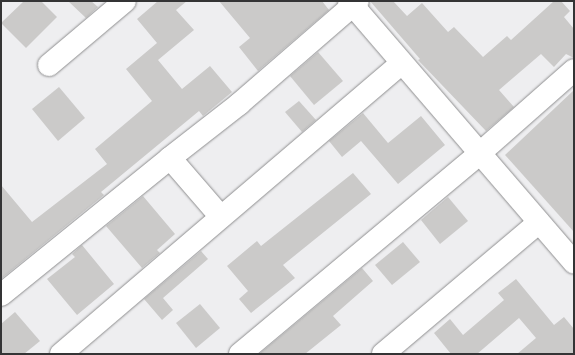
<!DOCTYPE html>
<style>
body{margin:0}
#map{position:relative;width:575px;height:355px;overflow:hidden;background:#eeeef0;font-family:"Asap Condensed",sans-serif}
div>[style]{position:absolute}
.building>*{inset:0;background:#cbcac9}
.roads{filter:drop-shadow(0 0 1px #8e8e8f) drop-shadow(0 0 1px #8e8e8f)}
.minor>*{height:22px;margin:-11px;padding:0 11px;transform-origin:11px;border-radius:11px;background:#fff}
span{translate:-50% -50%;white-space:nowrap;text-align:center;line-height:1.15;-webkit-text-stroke:3px #eeeef0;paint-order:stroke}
.frame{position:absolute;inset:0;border:2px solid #343435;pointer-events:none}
</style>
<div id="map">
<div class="building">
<i style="clip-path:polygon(24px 1px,41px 1px,57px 17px,26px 48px,1px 23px)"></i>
<i style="clip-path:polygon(68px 1px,91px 1px,98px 7px,86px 18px)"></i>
<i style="clip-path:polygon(158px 1px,187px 1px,176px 10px,194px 30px,158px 60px,182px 89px,210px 66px,232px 92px,203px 116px,199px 111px,101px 192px,104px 195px,1px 279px,1px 185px,32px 222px,107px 164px,95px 149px,152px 101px,126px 69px,157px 43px,137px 19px)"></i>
<i style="clip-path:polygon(219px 1px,322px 1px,329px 10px,258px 71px,239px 47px,250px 38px)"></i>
<i style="clip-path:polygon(370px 1px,393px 1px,407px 16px,422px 3px,448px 32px,454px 27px,483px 57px,507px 36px,511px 40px,554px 1px,561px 1px,570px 11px,564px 17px,574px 29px,574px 58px,566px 54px,554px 67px,541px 54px,499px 90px,514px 107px,486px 131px,418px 60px,420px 59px)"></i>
<i style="clip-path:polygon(318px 52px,343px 81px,314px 105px,290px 76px)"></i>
<i style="clip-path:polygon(59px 87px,85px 118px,58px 141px,32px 109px)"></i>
<i style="clip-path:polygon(574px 90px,574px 232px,505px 155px)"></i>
<i style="clip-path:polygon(299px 101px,316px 120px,302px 132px,285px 112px)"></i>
<i style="clip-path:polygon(363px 113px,388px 143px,421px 116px,445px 145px,398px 184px,361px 141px,342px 157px,329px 141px)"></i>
<i style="clip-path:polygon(353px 173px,371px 194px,283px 265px,295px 278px,251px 313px,239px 299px,248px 291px,227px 266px,257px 241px,261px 246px)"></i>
<i style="clip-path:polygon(143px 196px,175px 234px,157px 250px,160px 253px,142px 268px,106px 226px)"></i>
<i style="clip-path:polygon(448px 197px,468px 221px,440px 244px,421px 220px)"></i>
<i style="clip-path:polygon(403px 242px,420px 262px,392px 285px,375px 265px)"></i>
<i style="clip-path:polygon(82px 245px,114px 284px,77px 315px,47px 279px,75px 257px,72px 254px)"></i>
<i style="clip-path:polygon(201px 251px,208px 259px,163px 298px,173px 310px,162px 320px,144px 299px)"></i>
<i style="clip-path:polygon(362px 268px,373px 281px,333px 316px,341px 325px,305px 354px,259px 354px)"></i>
<i style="clip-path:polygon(516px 279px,554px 325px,564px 317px,574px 329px,574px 354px,517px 354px,536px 338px,519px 318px,477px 354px,451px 354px,434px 333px,450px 319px,463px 335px,504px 300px,498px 293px)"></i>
<i style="clip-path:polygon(200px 304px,220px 328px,196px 348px,176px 323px)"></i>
<i style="clip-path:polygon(15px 312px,40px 341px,24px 354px,1px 354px,1px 324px)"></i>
</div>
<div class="roads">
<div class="minor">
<i style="left:349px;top:1px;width:345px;rotate:49.3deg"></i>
<i style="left:49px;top:65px;width:99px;rotate:-40.1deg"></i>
<i style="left:170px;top:158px;width:88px;rotate:-38deg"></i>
<i style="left:239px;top:104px;width:157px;rotate:-40.9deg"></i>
<i style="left:1px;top:295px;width:218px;rotate:-39deg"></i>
<i style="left:170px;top:158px;width:77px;rotate:49.2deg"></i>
<i style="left:61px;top:354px;width:448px;rotate:-40.5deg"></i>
<i style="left:240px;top:354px;width:313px;rotate:-39.9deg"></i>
<i style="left:480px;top:153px;width:125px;rotate:-41.4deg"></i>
<i style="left:383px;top:354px;width:204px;rotate:-40.2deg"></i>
</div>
</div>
<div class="frame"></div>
</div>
